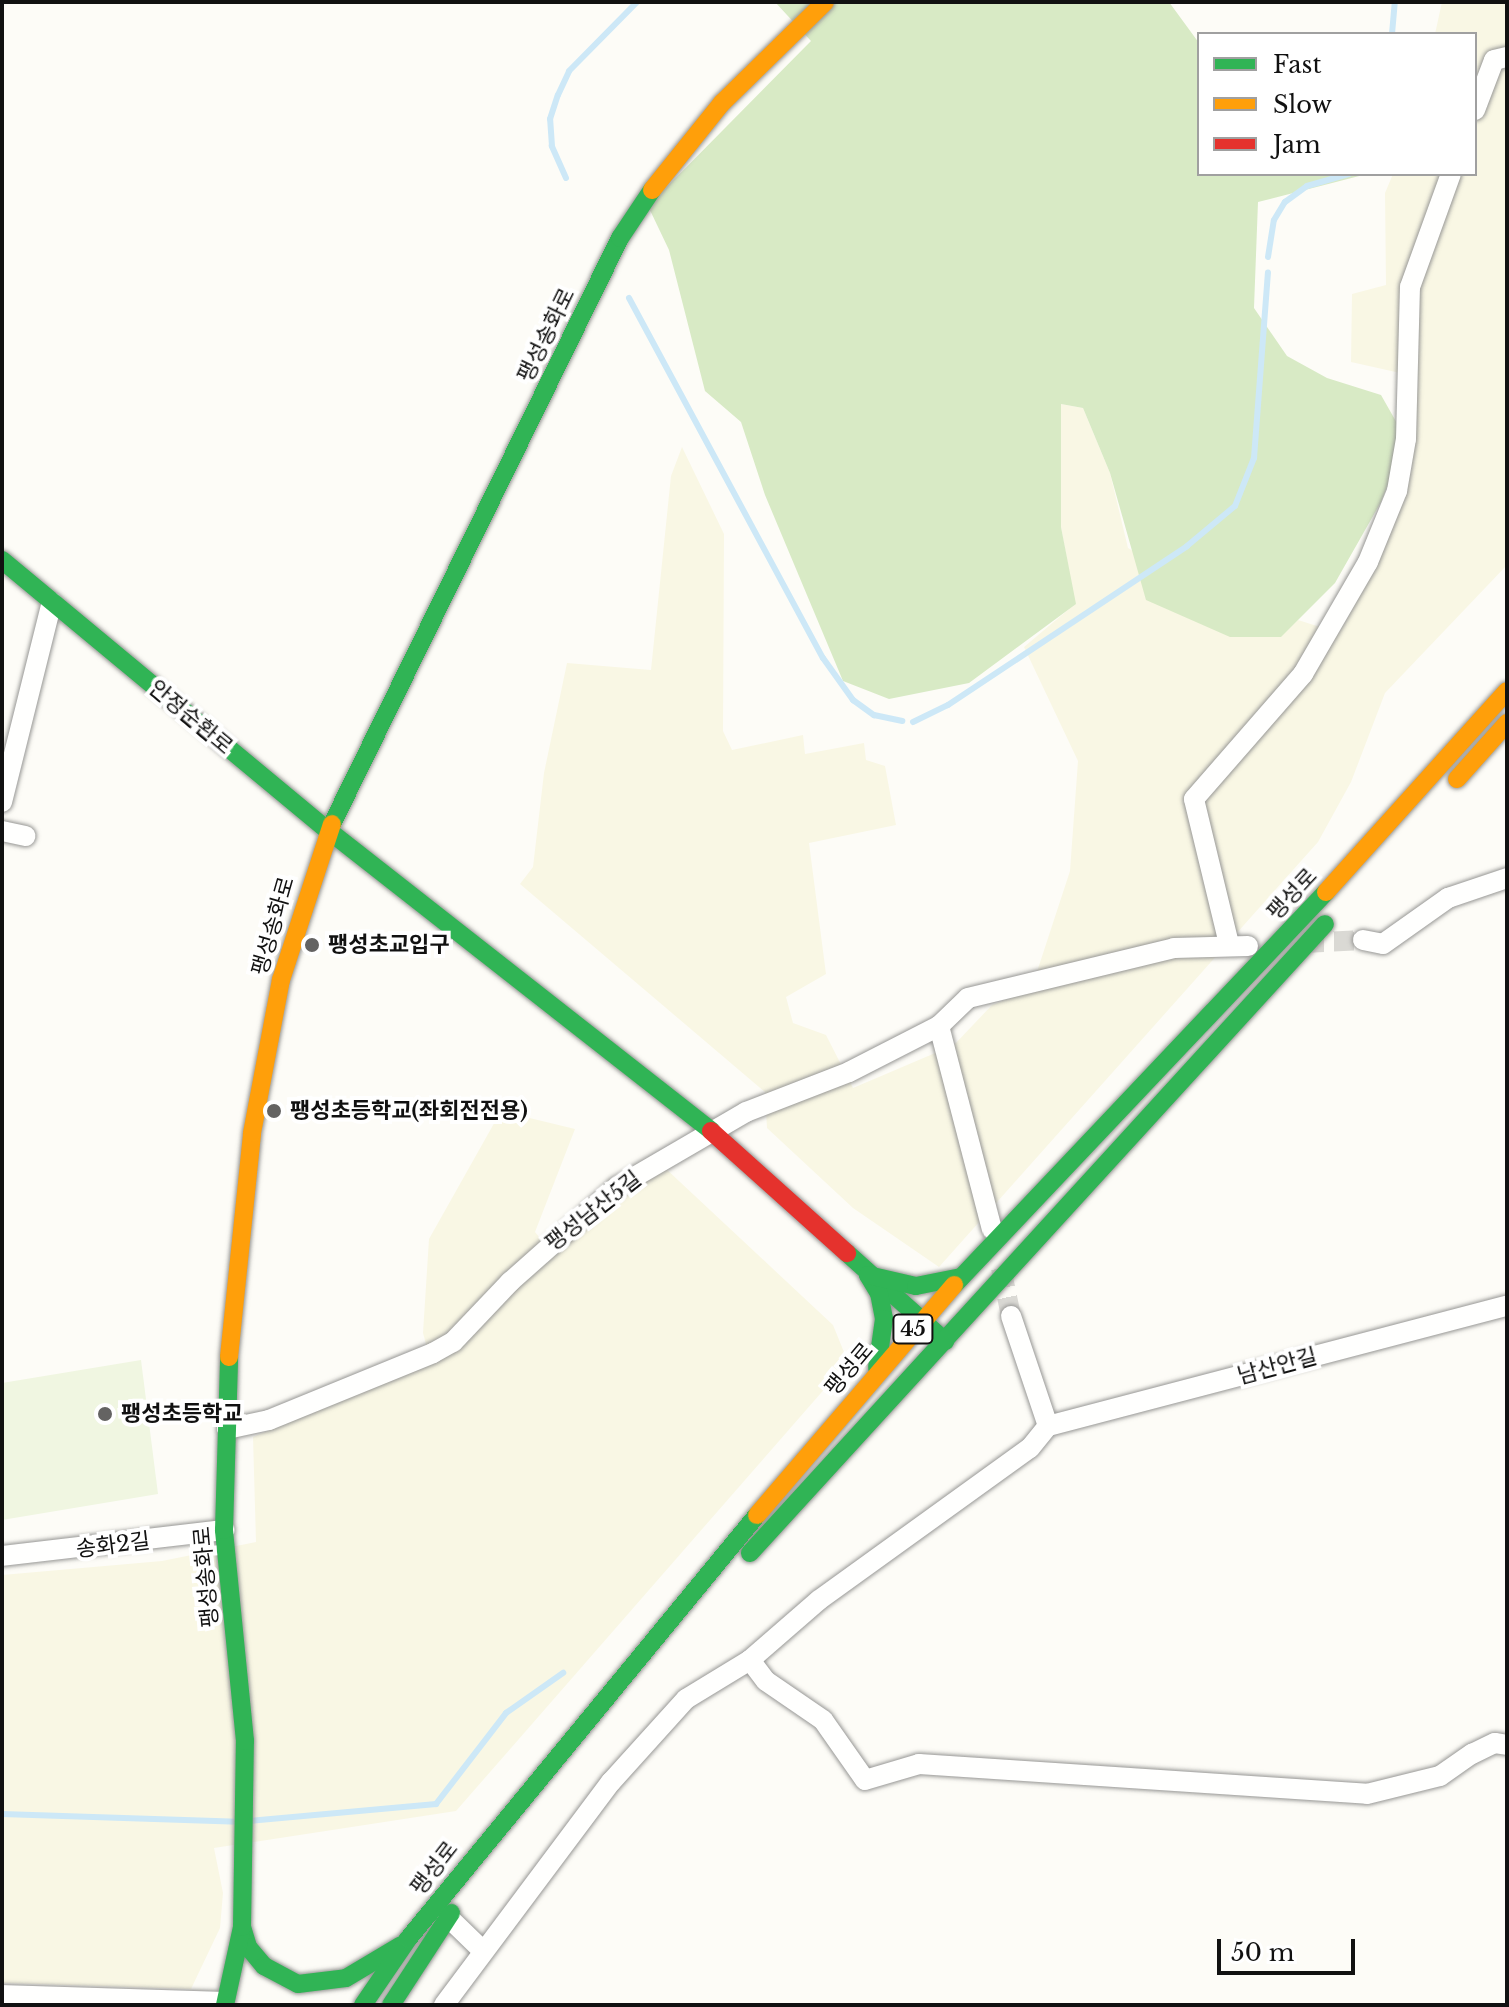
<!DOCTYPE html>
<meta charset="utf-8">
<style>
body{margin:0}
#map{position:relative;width:1509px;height:2007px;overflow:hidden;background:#fdfcf7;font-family:"Libre Baskerville","Noto Sans KR",serif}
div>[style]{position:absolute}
.farmland>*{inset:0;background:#f9f7e4}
.forest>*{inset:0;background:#d8eac5}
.pitch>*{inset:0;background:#f0f6e1}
.stream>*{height:6px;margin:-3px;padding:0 3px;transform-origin:3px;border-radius:3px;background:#cde8f7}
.street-tunnel>*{height:20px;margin-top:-10px;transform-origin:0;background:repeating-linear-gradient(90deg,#dad9d4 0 20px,transparent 0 30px)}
.roads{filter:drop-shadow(0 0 2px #979795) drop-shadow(0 0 2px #979795)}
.street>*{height:20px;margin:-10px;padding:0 10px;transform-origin:10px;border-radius:10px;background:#fffffe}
.fast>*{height:18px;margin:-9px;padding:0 9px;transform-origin:9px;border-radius:9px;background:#30b455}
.slow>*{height:18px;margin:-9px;padding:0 9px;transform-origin:9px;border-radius:9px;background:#ff9f0a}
.jam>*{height:18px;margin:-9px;padding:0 9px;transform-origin:9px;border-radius:9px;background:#e5322d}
.dots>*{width:22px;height:22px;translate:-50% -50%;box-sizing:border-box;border:4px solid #fff;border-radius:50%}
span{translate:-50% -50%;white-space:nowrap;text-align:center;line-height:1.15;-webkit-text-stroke:8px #fff;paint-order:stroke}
.shield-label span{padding:2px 6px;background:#fff;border:2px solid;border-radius:6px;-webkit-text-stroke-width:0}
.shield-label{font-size:20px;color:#111;font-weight:700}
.street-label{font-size:22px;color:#111}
.poi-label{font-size:22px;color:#111;font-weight:700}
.left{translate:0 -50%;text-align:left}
.frame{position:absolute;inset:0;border:4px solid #111;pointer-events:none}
.legend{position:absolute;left:1197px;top:32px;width:280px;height:144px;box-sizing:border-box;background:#fff;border:2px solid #a0a0a0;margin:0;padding:10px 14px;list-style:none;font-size:24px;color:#111}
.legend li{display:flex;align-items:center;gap:16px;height:40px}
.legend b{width:40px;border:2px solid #a0a0a0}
.scale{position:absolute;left:1217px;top:1939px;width:138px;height:36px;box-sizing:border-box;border:4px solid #111;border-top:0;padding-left:10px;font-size:24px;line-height:28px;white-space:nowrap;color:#111;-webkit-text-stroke:6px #fff;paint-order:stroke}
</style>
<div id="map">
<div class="farmland">
<i style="clip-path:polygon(1442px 2px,1507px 2px,1507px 565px,1385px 693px,1351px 782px,1318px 842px,939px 1267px,853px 1208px,767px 1128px,765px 1092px,520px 884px,533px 867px,544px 773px,567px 663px,651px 670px,671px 476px,682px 447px,724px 534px,723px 731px,732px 750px,803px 735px,805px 754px,864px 743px,866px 760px,885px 766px,896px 825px,809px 843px,826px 974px,786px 997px,793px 1023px,826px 1035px,853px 1088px,954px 1045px,992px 1005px,1031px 990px,1070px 871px,1078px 761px,1024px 647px,1075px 604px,1061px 527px,1061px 404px,1083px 408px,1110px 473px,1128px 548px,1280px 637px,1298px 620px,1339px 633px,1379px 559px,1411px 473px,1418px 377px,1351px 362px,1352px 294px,1386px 285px,1385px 193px,1393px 174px,1475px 174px,1475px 34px,1435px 34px)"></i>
<i style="clip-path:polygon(501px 1111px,575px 1129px,535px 1232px,550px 1250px,603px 1207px,664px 1167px,833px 1325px,848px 1362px,456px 1811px,214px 1848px,223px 1893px,220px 1928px,191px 1989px,2px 1983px,2px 1575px,162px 1561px,256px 1542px,253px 1437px,431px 1363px,423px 1333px,429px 1239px)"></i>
</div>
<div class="forest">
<i style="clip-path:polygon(775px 2px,1169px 2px,1199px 43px,1199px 174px,1367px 174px,1258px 202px,1254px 308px,1287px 356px,1327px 378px,1381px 395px,1406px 439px,1381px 502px,1335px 583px,1281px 637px,1230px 637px,1146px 600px,1110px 473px,1083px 408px,1061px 404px,1061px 527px,1076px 604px,969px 683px,889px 699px,843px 681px,765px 495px,741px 422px,705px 391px,669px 250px,648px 206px,811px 41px)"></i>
</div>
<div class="pitch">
<i style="clip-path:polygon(141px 1360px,158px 1494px,2px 1520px,2px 1383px)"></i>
</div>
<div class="stream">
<i style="left:1392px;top:34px;width:32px;rotate:-85deg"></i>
<i style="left:566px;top:178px;width:35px;rotate:-114deg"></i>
<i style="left:552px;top:146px;width:27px;rotate:-94deg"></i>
<i style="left:550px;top:119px;width:25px;rotate:-72deg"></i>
<i style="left:558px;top:95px;width:26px;rotate:-65deg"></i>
<i style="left:569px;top:71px;width:97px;rotate:-45.4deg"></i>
<i style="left:1268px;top:257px;width:37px;rotate:-81deg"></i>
<i style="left:1274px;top:220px;width:21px;rotate:-59deg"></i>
<i style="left:1285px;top:202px;width:27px;rotate:-36deg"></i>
<i style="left:1307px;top:186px;width:44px;rotate:-15.9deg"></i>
<i style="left:629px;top:298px;width:409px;rotate:61.7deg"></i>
<i style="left:823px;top:658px;width:52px;rotate:54.5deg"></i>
<i style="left:853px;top:700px;width:26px;rotate:36deg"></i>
<i style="left:874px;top:715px;width:29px;rotate:12deg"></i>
<i style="left:913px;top:722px;width:39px;rotate:-26deg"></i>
<i style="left:948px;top:705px;width:287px;rotate:-33.6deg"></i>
<i style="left:1187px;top:546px;width:62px;rotate:-39.8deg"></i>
<i style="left:1235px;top:506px;width:52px;rotate:-68.4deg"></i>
<i style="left:1254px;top:458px;width:186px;rotate:-85.7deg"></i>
<i style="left:2px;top:1814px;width:236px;rotate:1.9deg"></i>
<i style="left:249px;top:1821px;width:188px;rotate:-5.2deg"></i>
<i style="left:436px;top:1804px;width:115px;rotate:-52.4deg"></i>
<i style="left:506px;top:1713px;width:70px;rotate:-35.1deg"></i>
</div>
<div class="street-tunnel">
<i style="left:1304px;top:943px;width:59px;rotate:-2.9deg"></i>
<i style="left:1001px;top:1268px;width:49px;rotate:78.2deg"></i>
</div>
<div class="roads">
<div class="street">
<i style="left:1475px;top:110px;width:53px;rotate:-69.2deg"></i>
<i style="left:1494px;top:60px;width:13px;rotate:-13deg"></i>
<i style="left:2px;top:802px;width:206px;rotate:-76deg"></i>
<i style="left:2px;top:831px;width:24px;rotate:12deg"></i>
<i style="left:1363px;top:940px;width:20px;rotate:11deg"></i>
<i style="left:1383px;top:944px;width:80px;rotate:-35.3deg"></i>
<i style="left:1448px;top:898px;width:62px;rotate:-18.7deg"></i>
<i style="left:1229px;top:944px;width:149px;rotate:-103.6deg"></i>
<i style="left:1194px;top:799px;width:166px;rotate:-48.9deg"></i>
<i style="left:1303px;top:674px;width:129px;rotate:-59.9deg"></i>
<i style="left:1368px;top:562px;width:77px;rotate:-67.8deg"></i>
<i style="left:1397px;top:491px;width:53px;rotate:-80.2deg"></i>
<i style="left:1406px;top:439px;width:152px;rotate:-88.5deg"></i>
<i style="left:1410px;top:287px;width:120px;rotate:-70.1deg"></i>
<i style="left:939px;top:1026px;width:210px;rotate:75.4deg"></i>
<i style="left:1011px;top:1316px;width:116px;rotate:71.4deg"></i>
<i style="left:1048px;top:1426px;width:474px;rotate:-14.7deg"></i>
<i style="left:227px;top:1429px;width:43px;rotate:-12.1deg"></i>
<i style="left:269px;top:1420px;width:177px;rotate:-22.2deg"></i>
<i style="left:433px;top:1353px;width:23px;rotate:-29deg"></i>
<i style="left:453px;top:1342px;width:83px;rotate:-46.5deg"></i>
<i style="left:510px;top:1282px;width:143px;rotate:-41.6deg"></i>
<i style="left:617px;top:1187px;width:149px;rotate:-30.2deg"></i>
<i style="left:746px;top:1112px;width:110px;rotate:-21.2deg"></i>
<i style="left:849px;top:1072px;width:101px;rotate:-27.1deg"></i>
<i style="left:939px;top:1026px;width:40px;rotate:-44deg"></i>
<i style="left:968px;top:998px;width:212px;rotate:-13.6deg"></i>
<i style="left:1174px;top:948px;width:74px;rotate:-1.5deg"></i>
<i style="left:2px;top:1556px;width:224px;rotate:-6.7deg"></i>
<i style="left:750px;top:1660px;width:26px;rotate:53deg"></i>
<i style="left:766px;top:1681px;width:69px;rotate:34.4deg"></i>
<i style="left:823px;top:1720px;width:73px;rotate:55deg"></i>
<i style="left:865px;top:1780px;width:56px;rotate:-16.5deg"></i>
<i style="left:919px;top:1764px;width:449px;rotate:3.8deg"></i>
<i style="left:1367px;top:1794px;width:75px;rotate:-13.9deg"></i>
<i style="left:1440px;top:1776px;width:39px;rotate:-35deg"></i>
<i style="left:1472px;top:1754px;width:25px;rotate:-26deg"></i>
<i style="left:1495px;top:1743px;width:12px;rotate:9deg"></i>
<i style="left:448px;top:1917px;width:47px;rotate:44.1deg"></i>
<i style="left:2px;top:1995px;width:222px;rotate:1.8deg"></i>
<i style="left:444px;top:2005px;width:279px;rotate:-53.2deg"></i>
<i style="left:611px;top:1782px;width:112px;rotate:-47.9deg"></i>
<i style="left:686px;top:1699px;width:75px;rotate:-31.4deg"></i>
<i style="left:750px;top:1660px;width:91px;rotate:-41deg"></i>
<i style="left:819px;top:1600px;width:260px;rotate:-35.8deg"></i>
<i style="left:1030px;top:1448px;width:28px;rotate:-51deg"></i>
</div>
<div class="fast">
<i style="left:2px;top:560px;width:425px;rotate:39.7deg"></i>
<i style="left:329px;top:831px;width:486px;rotate:38.1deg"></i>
<i style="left:332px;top:824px;width:653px;rotate:-63.83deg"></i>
<i style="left:620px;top:238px;width:58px;rotate:-56.3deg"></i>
<i style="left:847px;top:1253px;width:132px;rotate:41.9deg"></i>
<i style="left:868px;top:1275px;width:21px;rotate:59deg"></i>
<i style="left:879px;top:1293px;width:26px;rotate:79deg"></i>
<i style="left:884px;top:1319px;width:49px;rotate:98.1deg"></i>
<i style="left:868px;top:1275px;width:49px;rotate:12.9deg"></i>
<i style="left:916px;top:1286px;width:46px;rotate:-11.3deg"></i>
<i style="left:954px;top:1285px;width:541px;rotate:-46.57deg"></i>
<i style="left:750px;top:1553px;width:852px;rotate:-47.57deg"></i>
<i style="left:242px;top:1927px;width:21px;rotate:73deg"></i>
<i style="left:248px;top:1947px;width:25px;rotate:50deg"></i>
<i style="left:264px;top:1966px;width:38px;rotate:28deg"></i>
<i style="left:298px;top:1984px;width:48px;rotate:-7.1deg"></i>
<i style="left:346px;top:1978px;width:63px;rotate:-30.7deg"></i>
<i style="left:225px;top:2005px;width:80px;rotate:-77.7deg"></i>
<i style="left:242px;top:1927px;width:186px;rotate:-89.1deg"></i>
<i style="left:245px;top:1741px;width:212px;rotate:-95.7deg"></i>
<i style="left:224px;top:1530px;width:173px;rotate:-88.3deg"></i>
<i style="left:363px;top:2005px;width:80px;rotate:-55.7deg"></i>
<i style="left:408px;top:1939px;width:549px;rotate:-50.54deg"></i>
<i style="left:391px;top:2005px;width:110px;rotate:-56.9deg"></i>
</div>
<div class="slow">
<i style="left:652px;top:190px;width:112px;rotate:-51.2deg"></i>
<i style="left:722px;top:103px;width:144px;rotate:-44.4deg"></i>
<i style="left:1457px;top:779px;width:75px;rotate:-48.2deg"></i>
<i style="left:1326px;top:892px;width:270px;rotate:-48deg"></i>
<i style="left:229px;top:1357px;width:225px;rotate:-84.1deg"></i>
<i style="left:252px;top:1133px;width:156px;rotate:-79.3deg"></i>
<i style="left:281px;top:980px;width:164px;rotate:-71.9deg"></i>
<i style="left:757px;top:1515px;width:303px;rotate:-49.4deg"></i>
</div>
<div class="jam">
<i style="left:711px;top:1131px;width:183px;rotate:41.9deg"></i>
</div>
</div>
<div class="dots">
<i style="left:312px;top:945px;background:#646362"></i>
<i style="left:274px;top:1111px;background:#646362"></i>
<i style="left:105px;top:1414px;background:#646362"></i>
</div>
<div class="shield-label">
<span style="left:913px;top:1329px">45</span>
</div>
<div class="street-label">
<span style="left:546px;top:335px;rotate:-64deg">팽성송화로</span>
<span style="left:191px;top:717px;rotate:40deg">안정순환로</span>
<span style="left:1292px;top:894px;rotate:-47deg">팽성로</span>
<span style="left:273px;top:926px;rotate:-74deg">팽성송화로</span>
<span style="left:593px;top:1211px;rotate:-38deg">팽성남산5길</span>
<span style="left:1277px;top:1366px;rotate:-15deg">남산안길</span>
<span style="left:849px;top:1369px;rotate:-50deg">팽성로</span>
<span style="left:113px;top:1545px;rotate:-7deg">송화2길</span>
<span style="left:206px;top:1577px;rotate:-95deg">팽성송화로</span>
<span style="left:434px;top:1868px;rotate:-52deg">팽성로</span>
</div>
<div class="poi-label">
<span class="left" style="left:328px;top:945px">팽성초교입구</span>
<span class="left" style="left:290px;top:1111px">팽성초등학교(좌회전전용)</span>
<span class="left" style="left:121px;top:1414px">팽성초등학교</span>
</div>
<div class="frame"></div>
<ul class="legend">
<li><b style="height:10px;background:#30b455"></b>Fast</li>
<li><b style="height:10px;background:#ff9f0a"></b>Slow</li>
<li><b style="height:10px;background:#e5322d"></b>Jam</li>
</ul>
<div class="scale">50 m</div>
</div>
